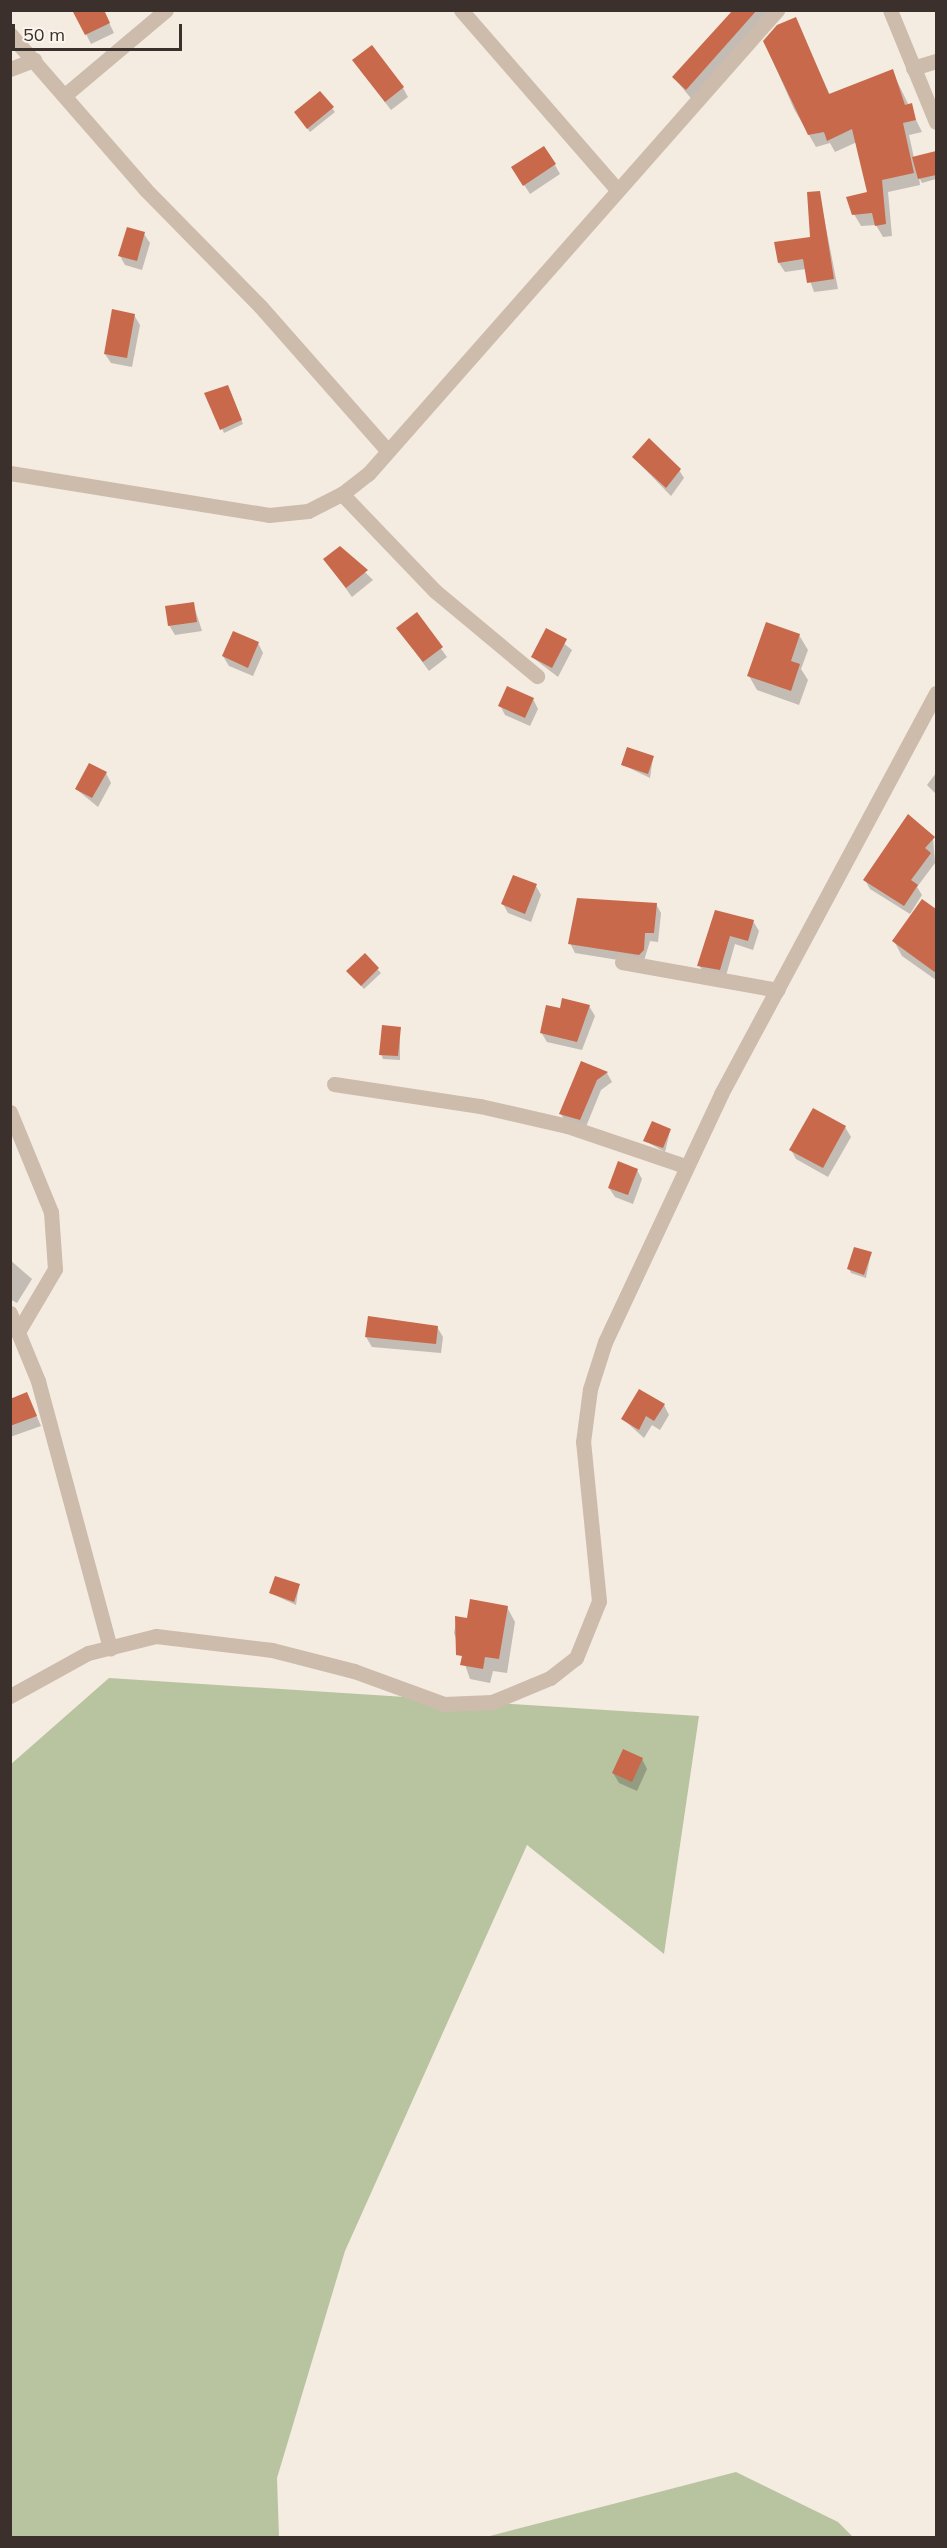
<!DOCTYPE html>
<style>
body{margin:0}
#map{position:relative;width:947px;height:2548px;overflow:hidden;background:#f4ebe1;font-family:Mulish,sans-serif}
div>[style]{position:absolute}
.green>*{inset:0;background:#b8c4a0}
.shadow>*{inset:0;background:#0003}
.building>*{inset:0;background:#c8694b}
.street>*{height:15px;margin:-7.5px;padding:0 7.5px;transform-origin:7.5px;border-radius:7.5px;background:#cdbbac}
span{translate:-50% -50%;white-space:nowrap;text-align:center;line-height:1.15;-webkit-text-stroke:4.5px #fbf5ee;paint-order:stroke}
.frame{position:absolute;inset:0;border:12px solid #3b302b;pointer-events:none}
.scale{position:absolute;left:12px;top:24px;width:170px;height:27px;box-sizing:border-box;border:3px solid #3b302b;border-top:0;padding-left:8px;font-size:18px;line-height:21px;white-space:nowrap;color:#3b302b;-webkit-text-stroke:4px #fbf5ee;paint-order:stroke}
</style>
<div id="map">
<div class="green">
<i style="clip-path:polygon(109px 1678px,699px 1716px,664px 1954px,527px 1845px,345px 2251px,277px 2478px,279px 2537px,11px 2537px,10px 1765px)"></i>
<i style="clip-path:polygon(736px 2472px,838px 2522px,853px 2537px,486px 2537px)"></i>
</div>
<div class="shadow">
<i style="clip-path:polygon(74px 10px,103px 10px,114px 33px,91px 44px)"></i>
<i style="clip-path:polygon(735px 10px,779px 10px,695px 103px,674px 78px)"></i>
<i style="clip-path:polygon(795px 19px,830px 95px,892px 71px,922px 132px,909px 135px,914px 158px,936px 153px,936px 179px,922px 183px,919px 177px,920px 185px,888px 192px,892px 236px,883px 237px,876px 225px,861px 226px,854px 214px,869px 193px,857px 142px,835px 152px,830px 143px,816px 147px,794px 109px,764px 41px)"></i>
<i style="clip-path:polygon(360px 70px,403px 88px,408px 97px,391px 110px)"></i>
<i style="clip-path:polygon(320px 93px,335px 112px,310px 132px,298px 116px)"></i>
<i style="clip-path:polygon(555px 165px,560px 174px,530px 194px,519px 177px)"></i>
<i style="clip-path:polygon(819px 192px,838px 289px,814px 292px,806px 269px,785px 272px,779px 263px,811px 238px)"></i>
<i style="clip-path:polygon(144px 234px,150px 243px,142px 270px,125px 265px,120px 256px)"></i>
<i style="clip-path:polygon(134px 315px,140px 325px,132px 367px,111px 363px,105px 354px)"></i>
<i style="clip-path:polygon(230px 391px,243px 424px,224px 433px,206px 394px)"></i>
<i style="clip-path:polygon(633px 457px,679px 470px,684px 478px,671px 496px)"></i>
<i style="clip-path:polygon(340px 548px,373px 580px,352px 597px,325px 560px)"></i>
<i style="clip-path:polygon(193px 603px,202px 631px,175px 635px,169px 625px)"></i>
<i style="clip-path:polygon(417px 615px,447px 657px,429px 671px,404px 637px)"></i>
<i style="clip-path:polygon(547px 630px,572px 650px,558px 677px,532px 657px)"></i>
<i style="clip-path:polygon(799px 635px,808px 650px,801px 669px,808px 680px,799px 705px,757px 690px,749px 676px)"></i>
<i style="clip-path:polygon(258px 643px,263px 653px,253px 676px,229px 666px,223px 656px)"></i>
<i style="clip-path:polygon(533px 699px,538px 709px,530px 726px,505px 715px,500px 705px)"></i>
<i style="clip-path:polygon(653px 757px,650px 778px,623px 765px)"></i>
<i style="clip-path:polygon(106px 773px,111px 783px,98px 807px,76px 789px)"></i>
<i style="clip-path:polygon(936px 773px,936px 794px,927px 785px)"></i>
<i style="clip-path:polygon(933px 838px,935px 863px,917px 887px,922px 895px,910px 914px,870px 889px,865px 880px)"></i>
<i style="clip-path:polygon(536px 886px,541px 895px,531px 922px,508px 913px,503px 904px)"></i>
<i style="clip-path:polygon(923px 901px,936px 911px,936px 980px,902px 956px,894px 941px)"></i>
<i style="clip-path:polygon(656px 904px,661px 913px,658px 942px,650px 941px,643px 964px,575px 953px,570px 943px)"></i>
<i style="clip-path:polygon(716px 912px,753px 921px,759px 931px,753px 950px,735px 944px,725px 979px,705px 975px,699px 965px)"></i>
<i style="clip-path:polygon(365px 956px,381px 973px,364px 989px,348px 972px)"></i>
<i style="clip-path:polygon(589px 1006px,595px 1016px,582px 1050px,547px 1042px,541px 1032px)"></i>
<i style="clip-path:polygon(400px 1029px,400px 1060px,383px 1059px,381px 1054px)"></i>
<i style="clip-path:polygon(581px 1063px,607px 1073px,612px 1082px,601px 1090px,585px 1129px,566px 1123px,561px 1114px)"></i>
<i style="clip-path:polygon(845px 1127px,851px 1137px,828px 1177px,796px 1159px,791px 1150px)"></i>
<i style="clip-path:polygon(670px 1131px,665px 1152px,645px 1141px)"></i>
<i style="clip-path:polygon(637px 1170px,642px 1179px,633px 1204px,615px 1197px,609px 1188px)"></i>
<i style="clip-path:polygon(871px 1253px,866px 1278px,851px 1273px,849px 1269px)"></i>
<i style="clip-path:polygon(10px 1260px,32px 1279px,17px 1303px,10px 1299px)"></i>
<i style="clip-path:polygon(437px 1327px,443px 1337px,441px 1353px,372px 1347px,366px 1337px)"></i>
<i style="clip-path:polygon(27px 1394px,41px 1426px,10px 1437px,10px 1400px)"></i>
<i style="clip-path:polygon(664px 1405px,669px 1415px,660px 1430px,652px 1425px,644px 1438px,623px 1419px)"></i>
<i style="clip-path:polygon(299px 1585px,296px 1605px,270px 1593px)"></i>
<i style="clip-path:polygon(507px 1607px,515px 1622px,507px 1673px,493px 1671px,490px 1683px,470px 1679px,454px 1633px,457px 1618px,468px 1620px)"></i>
<i style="clip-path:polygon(642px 1759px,647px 1769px,637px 1791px,619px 1783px,613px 1773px)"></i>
</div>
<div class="building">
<i style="clip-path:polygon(72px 10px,104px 10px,110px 23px,85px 35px)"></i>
<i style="clip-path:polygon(733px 10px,757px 10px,686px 90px,672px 77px)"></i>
<i style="clip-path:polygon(796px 17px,829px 94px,893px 69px,905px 105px,912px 103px,916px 120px,903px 123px,914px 173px,882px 180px,886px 224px,875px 226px,872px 213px,852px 215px,846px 197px,867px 192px,852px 129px,827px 141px,824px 132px,808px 135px,763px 41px,777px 25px)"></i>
<i style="clip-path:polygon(372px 45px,404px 87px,385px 102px,352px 60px)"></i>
<i style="clip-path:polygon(320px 91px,334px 107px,307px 129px,294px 112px)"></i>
<i style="clip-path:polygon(544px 146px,556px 164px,523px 186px,511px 167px)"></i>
<i style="clip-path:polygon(936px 151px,936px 175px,918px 179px,912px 157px)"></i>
<i style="clip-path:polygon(820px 191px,834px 279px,807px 283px,803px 259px,778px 263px,774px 242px,810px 237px,807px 192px)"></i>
<i style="clip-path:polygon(127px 227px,145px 232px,137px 261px,118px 256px)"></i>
<i style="clip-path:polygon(112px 309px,135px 314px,127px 358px,104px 354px)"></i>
<i style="clip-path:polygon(228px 385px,242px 420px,220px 430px,204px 393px)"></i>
<i style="clip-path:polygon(649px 438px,681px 469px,666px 488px,632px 457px)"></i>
<i style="clip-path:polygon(340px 546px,368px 570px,346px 588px,323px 559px)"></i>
<i style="clip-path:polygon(194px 602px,197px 622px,168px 626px,165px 606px)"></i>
<i style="clip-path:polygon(417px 612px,443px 647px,423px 662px,396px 628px)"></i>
<i style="clip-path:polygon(766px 622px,800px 634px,791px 661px,800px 664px,791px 691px,747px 676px)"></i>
<i style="clip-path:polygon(546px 628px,567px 639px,552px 668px,531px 657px)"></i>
<i style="clip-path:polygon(233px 631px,259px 642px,248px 668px,222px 656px)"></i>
<i style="clip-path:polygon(507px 686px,534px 698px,525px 718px,498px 706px)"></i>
<i style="clip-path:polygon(627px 747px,654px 756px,648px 774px,621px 765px)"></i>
<i style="clip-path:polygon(89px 763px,107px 772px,92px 798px,75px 789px)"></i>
<i style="clip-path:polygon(908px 814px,935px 837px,925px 848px,931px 853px,911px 880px,918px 885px,904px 906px,863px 880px)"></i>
<i style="clip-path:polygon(513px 875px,537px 884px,525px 914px,501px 904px)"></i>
<i style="clip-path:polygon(577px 898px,657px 903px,654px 933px,645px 933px,644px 950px,639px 955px,568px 944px)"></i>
<i style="clip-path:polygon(922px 899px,936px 909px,936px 973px,892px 941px)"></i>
<i style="clip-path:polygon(715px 910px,754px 920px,748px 941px,730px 936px,720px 970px,697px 966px)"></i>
<i style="clip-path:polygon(365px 953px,379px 968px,361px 986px,346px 971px)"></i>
<i style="clip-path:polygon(562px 998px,590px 1005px,577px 1042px,540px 1033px,546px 1005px,560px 1008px)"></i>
<i style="clip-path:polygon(382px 1025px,401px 1027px,398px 1056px,379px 1055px)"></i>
<i style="clip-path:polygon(581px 1061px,608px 1072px,597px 1080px,580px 1120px,559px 1114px)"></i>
<i style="clip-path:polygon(813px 1108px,846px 1126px,823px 1168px,789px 1150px)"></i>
<i style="clip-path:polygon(652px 1121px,671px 1129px,663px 1148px,643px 1141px)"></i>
<i style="clip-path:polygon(618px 1161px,638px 1169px,628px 1195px,608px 1188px)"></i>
<i style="clip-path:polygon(854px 1247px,872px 1252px,864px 1275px,847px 1269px)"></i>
<i style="clip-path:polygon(368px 1316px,438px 1326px,436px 1344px,365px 1337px)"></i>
<i style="clip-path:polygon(639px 1389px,665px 1404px,654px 1421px,646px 1416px,639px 1430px,621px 1419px)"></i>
<i style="clip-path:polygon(27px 1392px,37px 1416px,10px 1426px,10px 1399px)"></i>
<i style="clip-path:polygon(275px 1576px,300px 1584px,294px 1602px,269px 1593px)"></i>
<i style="clip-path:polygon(470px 1599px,508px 1606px,499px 1659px,485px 1657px,483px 1669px,460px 1665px,462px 1656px,456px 1655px,455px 1616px,467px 1618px)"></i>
<i style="clip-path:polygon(623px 1749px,643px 1758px,632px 1782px,612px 1773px)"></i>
</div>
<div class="street">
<i style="left:461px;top:10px;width:236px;rotate:49deg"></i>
<i style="left:890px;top:10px;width:121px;rotate:67.7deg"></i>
<i style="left:10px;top:34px;width:206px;rotate:48.9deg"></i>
<i style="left:145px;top:189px;width:164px;rotate:45.5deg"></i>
<i style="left:260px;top:306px;width:193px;rotate:48.6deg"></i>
<i style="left:913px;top:68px;width:24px;rotate:-17deg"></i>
<i style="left:10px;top:69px;width:26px;rotate:-21deg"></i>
<i style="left:65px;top:95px;width:132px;rotate:-40.1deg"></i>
<i style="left:10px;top:473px;width:262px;rotate:9.2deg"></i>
<i style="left:269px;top:515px;width:39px;rotate:-6deg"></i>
<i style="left:308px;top:511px;width:38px;rotate:-27deg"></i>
<i style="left:342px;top:494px;width:33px;rotate:-38deg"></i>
<i style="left:368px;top:474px;width:619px;rotate:-48.6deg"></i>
<i style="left:342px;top:494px;width:134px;rotate:46.2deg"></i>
<i style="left:435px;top:591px;width:133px;rotate:39.8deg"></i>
<i style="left:622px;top:962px;width:158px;rotate:10.2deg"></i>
<i style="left:334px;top:1084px;width:148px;rotate:8.6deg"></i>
<i style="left:480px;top:1106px;width:89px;rotate:12.9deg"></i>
<i style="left:567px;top:1126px;width:125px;rotate:18.7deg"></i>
<i style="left:10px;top:1112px;width:108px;rotate:67.7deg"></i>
<i style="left:51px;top:1212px;width:57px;rotate:86deg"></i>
<i style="left:55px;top:1269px;width:71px;rotate:120.5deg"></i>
<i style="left:10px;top:1313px;width:74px;rotate:67.6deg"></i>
<i style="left:38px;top:1381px;width:277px;rotate:74.9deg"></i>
<i style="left:10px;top:1696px;width:89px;rotate:-28.9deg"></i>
<i style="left:88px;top:1653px;width:70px;rotate:-14deg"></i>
<i style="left:156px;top:1636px;width:117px;rotate:6.9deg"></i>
<i style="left:272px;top:1650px;width:85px;rotate:14.4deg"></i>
<i style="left:354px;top:1671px;width:96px;rotate:20.1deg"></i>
<i style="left:444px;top:1704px;width:48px;rotate:-2.4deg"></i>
<i style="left:492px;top:1702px;width:63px;rotate:-22.5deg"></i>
<i style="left:550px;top:1678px;width:33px;rotate:-38deg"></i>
<i style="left:576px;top:1658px;width:61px;rotate:-68deg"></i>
<i style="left:599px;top:1601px;width:160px;rotate:-95.7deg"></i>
<i style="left:583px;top:1442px;width:53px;rotate:-82.5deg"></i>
<i style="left:590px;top:1389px;width:49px;rotate:-72.3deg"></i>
<i style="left:605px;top:1342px;width:274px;rotate:-64.9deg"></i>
<i style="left:721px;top:1094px;width:455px;rotate:-61.8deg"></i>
</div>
<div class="frame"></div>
<div class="scale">50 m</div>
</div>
